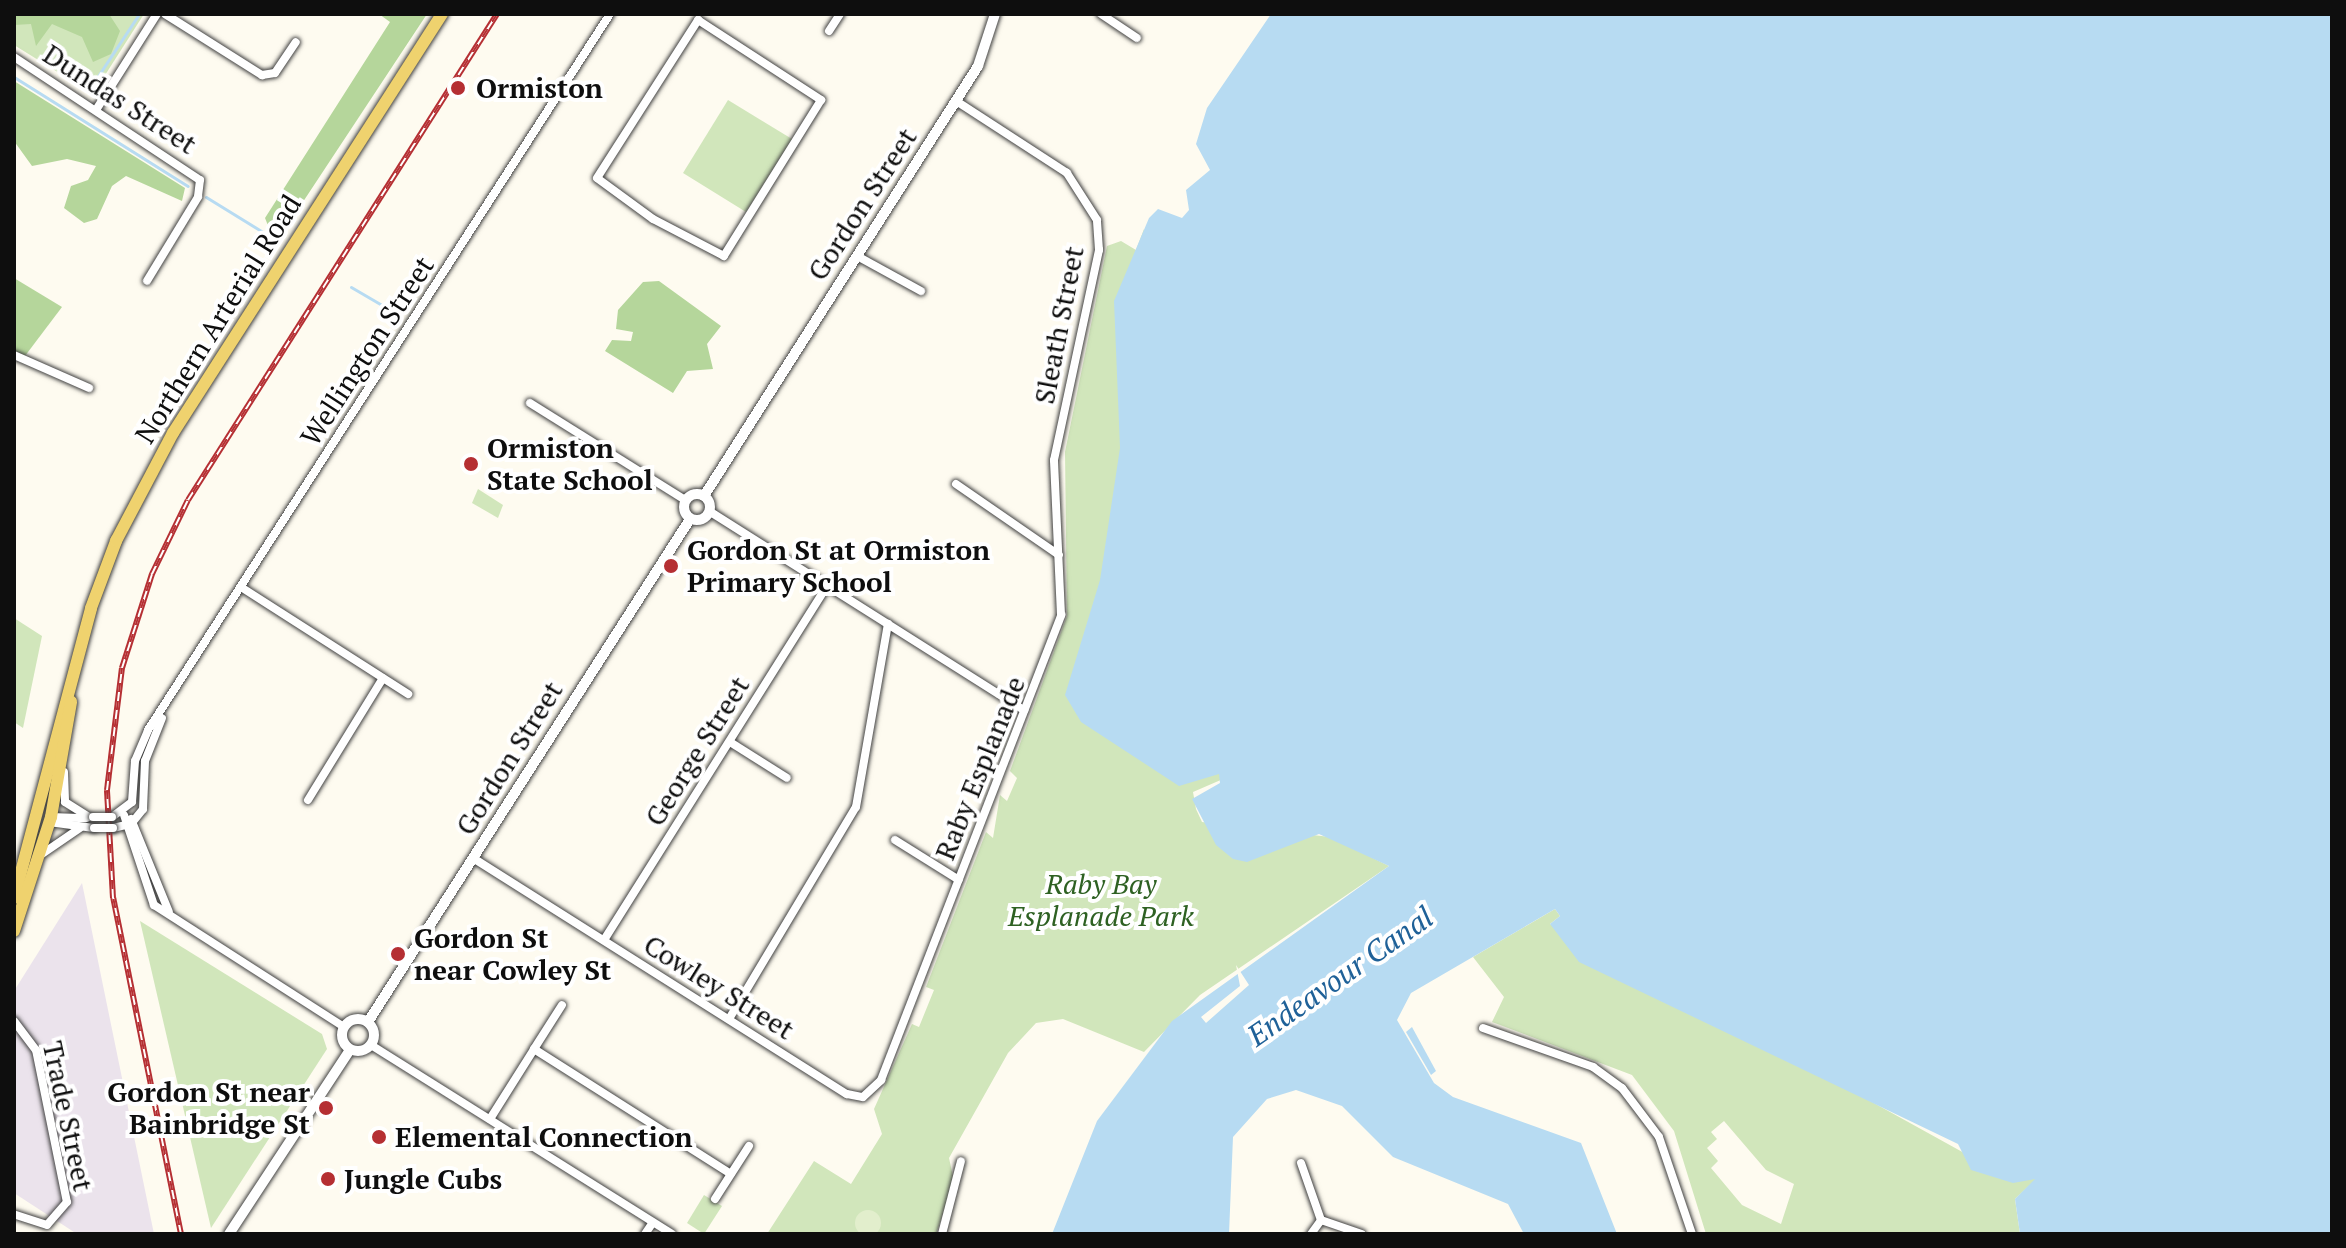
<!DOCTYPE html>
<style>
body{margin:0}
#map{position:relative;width:2346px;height:1248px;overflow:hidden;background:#fefbf0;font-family:"PT Serif",serif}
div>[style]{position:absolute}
.industrial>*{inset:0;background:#ebe3ec}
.green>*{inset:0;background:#d1e6bb}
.forest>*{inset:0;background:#b5d69b}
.pitch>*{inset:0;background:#e2eecc}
.round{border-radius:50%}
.water>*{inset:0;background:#b7dbf2}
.pier>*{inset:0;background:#fefbf0}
.stream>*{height:3px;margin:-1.5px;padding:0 1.5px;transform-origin:1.5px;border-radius:1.5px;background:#b7dbf2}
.roads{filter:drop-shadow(0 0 2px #414141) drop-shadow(0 0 2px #414141)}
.minor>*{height:8px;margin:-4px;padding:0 4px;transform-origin:4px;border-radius:4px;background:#fff}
.tertiary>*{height:10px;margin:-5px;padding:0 5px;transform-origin:5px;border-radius:5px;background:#fff}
.tertiary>.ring{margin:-5px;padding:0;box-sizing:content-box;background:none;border:10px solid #fff;border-radius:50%}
.primary>*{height:12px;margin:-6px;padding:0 6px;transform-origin:6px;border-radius:6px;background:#efd26e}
.rail>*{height:6px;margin-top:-3px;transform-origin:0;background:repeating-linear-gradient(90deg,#fff 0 9px,#b52f33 0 18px);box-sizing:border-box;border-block:2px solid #b52f33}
.bridges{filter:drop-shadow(0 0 2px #414141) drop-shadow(0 0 2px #414141)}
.minor-bridge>*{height:8px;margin:-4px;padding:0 4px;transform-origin:4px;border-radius:4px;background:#fff}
.dots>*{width:22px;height:22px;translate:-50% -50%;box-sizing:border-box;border:4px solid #fff;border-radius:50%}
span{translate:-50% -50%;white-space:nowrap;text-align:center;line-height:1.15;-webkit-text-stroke:8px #fff;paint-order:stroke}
.poi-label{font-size:28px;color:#0e0e0e;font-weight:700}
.left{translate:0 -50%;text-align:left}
.right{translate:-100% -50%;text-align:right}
.street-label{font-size:28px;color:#0e0e0e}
.park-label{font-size:28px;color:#2e6122;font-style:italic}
.water-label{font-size:30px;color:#1f6198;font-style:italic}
.frame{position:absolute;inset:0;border:16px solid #0e0e0e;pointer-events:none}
</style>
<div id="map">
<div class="industrial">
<i style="clip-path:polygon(82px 883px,154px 1234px,77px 1234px,14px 1193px,14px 991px)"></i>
</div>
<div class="green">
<i style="clip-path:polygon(14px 14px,144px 14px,93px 94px,14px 45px)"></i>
<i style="clip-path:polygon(728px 100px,792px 139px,746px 212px,683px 173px)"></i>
<i style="clip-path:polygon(1144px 229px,1223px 779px,1193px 792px,1196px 809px,1202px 822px,1330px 837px,1389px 866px,1200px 995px,1144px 1052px,1063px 1019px,1036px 1023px,1008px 1053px,949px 1158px,954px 1181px,936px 1234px,767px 1234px,814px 1161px,851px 1184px,882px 1134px,874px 1109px,912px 1024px,919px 1027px,934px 990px,926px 987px,986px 832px,993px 838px,1000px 795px,1007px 801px,1017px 778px,1010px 771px,1067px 616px,1065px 452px,1107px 246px,1121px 241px,1136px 250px)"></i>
<i style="clip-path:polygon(478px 489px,503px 505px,498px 518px,472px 503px)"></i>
<i style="clip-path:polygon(14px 618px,42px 636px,23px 728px,14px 722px)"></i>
<i style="clip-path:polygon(evenodd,1555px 909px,1560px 916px,1550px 924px,1966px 1154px,2036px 1179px,2015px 1199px,2020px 1234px,1706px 1234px,1674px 1131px,1632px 1075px,1492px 1022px,1504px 997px,1473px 957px,1555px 909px,1724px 1121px,1766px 1170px,1794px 1184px,1781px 1224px,1742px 1205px,1711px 1168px,1718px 1161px,1707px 1148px,1717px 1139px,1711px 1132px,1724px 1121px)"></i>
<i style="clip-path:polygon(140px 921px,322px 1034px,327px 1049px,211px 1228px)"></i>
<i style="clip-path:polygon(704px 1195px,722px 1206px,704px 1234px,687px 1223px)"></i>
</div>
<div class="forest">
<i style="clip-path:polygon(14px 14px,109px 14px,120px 31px,111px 54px,93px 62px,82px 37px,52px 24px,36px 46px,31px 24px,14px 25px)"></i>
<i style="clip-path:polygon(379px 14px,427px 14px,291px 220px,269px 228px,265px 218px,390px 22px)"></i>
<i style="clip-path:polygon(14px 81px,185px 188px,182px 201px,126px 176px,112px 186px,97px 219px,84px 223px,64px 208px,71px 186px,88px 180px,96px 166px,67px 159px,32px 166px,14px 141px)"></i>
<i style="clip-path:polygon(14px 278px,62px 307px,25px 356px,14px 351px)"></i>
<i style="clip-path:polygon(659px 281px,721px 326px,707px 344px,713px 369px,687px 371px,673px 393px,605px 351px,612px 340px,631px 341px,633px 332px,616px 329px,618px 310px,643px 282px)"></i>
</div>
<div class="pitch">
<i class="round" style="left:855px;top:1210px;width:26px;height:26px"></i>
</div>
<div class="water">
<i style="clip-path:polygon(1271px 14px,2332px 14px,2332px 1234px,2020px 1234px,2015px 1199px,2035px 1179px,2013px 1183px,1971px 1170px,1958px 1144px,1579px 962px,1550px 924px,1560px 916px,1555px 909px,1411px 993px,1397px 1020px,1434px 1083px,1453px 1097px,1581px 1143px,1617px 1234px,1524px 1234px,1508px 1204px,1393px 1157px,1342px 1106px,1296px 1090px,1267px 1099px,1233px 1137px,1229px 1234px,1052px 1234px,1097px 1121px,1172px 1021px,1389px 866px,1319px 834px,1247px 862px,1233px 859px,1216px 845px,1192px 799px,1220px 783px,1219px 774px,1179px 786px,1081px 722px,1065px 695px,1100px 580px,1120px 448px,1114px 301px,1149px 218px,1158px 209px,1182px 218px,1189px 210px,1186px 190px,1210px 170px,1196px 144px,1207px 108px)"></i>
<i style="clip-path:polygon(1412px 1027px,1436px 1071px,1431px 1075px,1406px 1032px)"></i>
</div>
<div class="pier">
<i style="clip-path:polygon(1236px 965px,1249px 985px,1206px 1023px,1201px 1017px,1240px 986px)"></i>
</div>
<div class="stream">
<i style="left:14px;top:15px;width:1px;rotate:-45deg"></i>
<i style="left:98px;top:76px;width:74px;rotate:-56.5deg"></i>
<i style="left:14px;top:77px;width:205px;rotate:32.1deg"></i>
<i style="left:206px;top:197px;width:70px;rotate:31.7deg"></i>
<i style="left:351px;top:287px;width:56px;rotate:30.3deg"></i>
</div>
<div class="roads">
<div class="minor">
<i style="left:165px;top:14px;width:115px;rotate:32.2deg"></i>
<i style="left:262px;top:75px;width:13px;rotate:-9deg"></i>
<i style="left:275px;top:73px;width:37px;rotate:-56deg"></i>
<i style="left:1101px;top:14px;width:43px;rotate:33.7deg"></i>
<i style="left:698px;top:20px;width:147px;rotate:33deg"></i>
<i style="left:821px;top:100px;width:184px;rotate:121.9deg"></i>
<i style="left:724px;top:256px;width:80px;rotate:-152.5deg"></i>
<i style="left:653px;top:219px;width:69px;rotate:-143.8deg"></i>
<i style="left:597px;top:178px;width:188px;rotate:-57.4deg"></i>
<i style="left:829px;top:31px;width:20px;rotate:-57deg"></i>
<i style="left:14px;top:57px;width:223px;rotate:33.5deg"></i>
<i style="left:200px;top:180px;width:17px;rotate:97deg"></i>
<i style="left:198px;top:197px;width:98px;rotate:121.3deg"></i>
<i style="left:96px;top:110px;width:114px;rotate:-57.6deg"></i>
<i style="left:857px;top:256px;width:73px;rotate:28.7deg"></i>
<i style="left:14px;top:355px;width:82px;rotate:23.7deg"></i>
<i style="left:530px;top:403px;width:183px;rotate:32deg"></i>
<i style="left:956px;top:484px;width:125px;rotate:34.6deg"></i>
<i style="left:709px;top:511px;width:373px;rotate:32.3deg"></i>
<i style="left:244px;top:589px;width:195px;rotate:32.6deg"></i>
<i style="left:730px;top:742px;width:67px;rotate:32.3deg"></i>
<i style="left:64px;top:772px;width:30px;rotate:88deg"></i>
<i style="left:65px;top:802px;width:28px;rotate:32deg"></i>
<i style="left:308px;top:800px;width:143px;rotate:-58.4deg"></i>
<i style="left:124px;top:815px;width:95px;rotate:71.6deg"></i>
<i style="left:154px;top:905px;width:226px;rotate:32.7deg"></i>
<i style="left:51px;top:817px;width:35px;rotate:2deg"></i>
<i style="left:112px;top:817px;width:25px;rotate:-37deg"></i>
<i style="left:132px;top:802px;width:41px;rotate:-85.8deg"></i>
<i style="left:135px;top:761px;width:34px;rotate:-67deg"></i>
<i style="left:148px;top:730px;width:852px;rotate:-57.17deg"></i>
<i style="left:131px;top:819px;width:100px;rotate:67.8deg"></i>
<i style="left:49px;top:822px;width:45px;rotate:7.6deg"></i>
<i style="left:113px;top:828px;width:18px;rotate:-13deg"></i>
<i style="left:131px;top:824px;width:19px;rotate:-51deg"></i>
<i style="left:143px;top:809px;width:48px;rotate:-87.6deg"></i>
<i style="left:145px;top:761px;width:46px;rotate:-68.4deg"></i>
<i style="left:895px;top:840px;width:75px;rotate:32deg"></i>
<i style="left:42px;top:854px;width:46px;rotate:-34.4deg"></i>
<i style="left:473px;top:858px;width:442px;rotate:32.3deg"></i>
<i style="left:847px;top:1094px;width:16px;rotate:11deg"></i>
<i style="left:863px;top:1097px;width:25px;rotate:-43deg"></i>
<i style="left:881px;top:1080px;width:499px;rotate:-68.8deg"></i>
<i style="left:1061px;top:615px;width:155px;rotate:-92.6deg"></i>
<i style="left:1054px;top:460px;width:215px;rotate:-77.9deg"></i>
<i style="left:1099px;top:250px;width:30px;rotate:-94deg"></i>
<i style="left:1097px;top:220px;width:56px;rotate:-122.6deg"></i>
<i style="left:1067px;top:173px;width:132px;rotate:-147deg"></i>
<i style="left:604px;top:940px;width:418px;rotate:-57.8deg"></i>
<i style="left:729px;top:1019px;width:247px;rotate:-59.1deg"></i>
<i style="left:856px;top:807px;width:186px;rotate:-80.1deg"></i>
<i style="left:14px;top:1021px;width:36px;rotate:53deg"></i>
<i style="left:36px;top:1050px;width:155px;rotate:78.5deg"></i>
<i style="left:67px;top:1202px;width:30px;rotate:131deg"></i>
<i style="left:47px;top:1225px;width:35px;rotate:-162deg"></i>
<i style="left:1483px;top:1028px;width:117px;rotate:19.5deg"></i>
<i style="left:1593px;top:1067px;width:36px;rotate:36deg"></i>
<i style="left:1622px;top:1088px;width:61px;rotate:52.9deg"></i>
<i style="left:1659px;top:1137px;width:102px;rotate:71.2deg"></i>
<i style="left:371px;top:1045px;width:355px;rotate:32.1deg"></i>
<i style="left:534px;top:1049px;width:52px;rotate:-57.5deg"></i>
<i style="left:490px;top:1119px;width:83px;rotate:-57.8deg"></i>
<i style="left:534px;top:1049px;width:233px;rotate:32.4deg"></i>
<i style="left:1301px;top:1163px;width:60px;rotate:70.7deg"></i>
<i style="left:1321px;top:1220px;width:43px;rotate:18.9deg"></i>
<i style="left:715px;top:1199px;width:63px;rotate:-57.3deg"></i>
<i style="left:645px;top:1234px;width:14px;rotate:-56deg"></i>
<i style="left:942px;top:1234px;width:75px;rotate:-75.4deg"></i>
<i style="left:1311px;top:1234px;width:17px;rotate:-54deg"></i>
</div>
<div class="tertiary">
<i class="ring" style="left:684px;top:494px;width:16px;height:16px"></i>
<i style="left:704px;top:496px;width:510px;rotate:-57.49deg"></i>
<i style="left:978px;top:66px;width:55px;rotate:-71.9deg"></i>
<i class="ring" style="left:342px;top:1019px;width:22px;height:22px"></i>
<i style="left:368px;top:1022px;width:597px;rotate:-57.37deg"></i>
<i style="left:229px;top:1234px;width:220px;rotate:-56.7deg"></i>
</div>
<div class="primary">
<i style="left:14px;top:898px;width:300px;rotate:-75.1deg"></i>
<i style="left:91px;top:608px;width:72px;rotate:-69.5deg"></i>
<i style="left:116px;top:541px;width:122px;rotate:-62.2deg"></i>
<i style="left:173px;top:433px;width:498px;rotate:-57.3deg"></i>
<i style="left:14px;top:931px;width:120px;rotate:-72deg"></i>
<i style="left:51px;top:817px;width:117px;rotate:-80.1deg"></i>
</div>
</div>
<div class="rail">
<i style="left:181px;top:1234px;width:343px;rotate:-101.4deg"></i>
<i style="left:113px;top:898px;width:108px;rotate:-93.2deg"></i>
<i style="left:107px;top:790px;width:123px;rotate:-83deg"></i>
<i style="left:122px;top:668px;width:99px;rotate:-72.3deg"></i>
<i style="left:152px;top:574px;width:82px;rotate:-64.1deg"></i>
<i style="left:188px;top:500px;width:576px;rotate:-57.55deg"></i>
</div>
<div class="bridges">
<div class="minor-bridge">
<i style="left:93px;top:817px;width:19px"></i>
<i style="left:94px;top:828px;width:19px"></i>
</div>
</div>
<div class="dots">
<i style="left:458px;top:88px;background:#b52f33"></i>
<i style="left:471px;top:464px;background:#b52f33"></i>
<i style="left:671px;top:566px;background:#b52f33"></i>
<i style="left:398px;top:954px;background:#b52f33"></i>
<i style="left:326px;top:1108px;background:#b52f33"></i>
<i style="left:379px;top:1137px;background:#b52f33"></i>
<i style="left:328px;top:1179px;background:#b52f33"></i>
</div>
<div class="poi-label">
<span class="left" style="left:476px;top:88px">Ormiston</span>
<span class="left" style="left:487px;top:464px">Ormiston<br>State School</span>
<span class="left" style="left:687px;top:566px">Gordon St at Ormiston<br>Primary School</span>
<span class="left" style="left:414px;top:954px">Gordon St<br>near Cowley St</span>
<span class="right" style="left:310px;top:1108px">Gordon St near<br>Bainbridge St</span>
<span class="left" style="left:395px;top:1137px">Elemental Connection</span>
<span class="left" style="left:344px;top:1179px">Jungle Cubs</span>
</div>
<div class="street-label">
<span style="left:120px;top:99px;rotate:33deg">Dundas Street</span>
<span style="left:862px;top:204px;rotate:-57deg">Gordon Street</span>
<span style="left:218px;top:319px;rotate:-58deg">Northern Arterial Road</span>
<span style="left:1059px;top:325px;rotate:-79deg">Sleath Street</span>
<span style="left:367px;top:351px;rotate:-57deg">Wellington Street</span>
<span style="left:697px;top:751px;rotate:-58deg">George Street</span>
<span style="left:509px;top:758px;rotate:-58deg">Gordon Street</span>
<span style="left:980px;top:768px;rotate:-68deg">Raby Esplanade</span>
<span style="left:719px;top:987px;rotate:32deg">Cowley Street</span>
<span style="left:68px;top:1116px;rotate:78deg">Trade Street</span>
</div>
<div class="park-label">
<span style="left:1101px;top:900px">Raby Bay<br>Esplanade Park</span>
</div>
<div class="water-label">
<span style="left:1340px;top:976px;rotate:-35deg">Endeavour Canal</span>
</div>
<div class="frame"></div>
</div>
